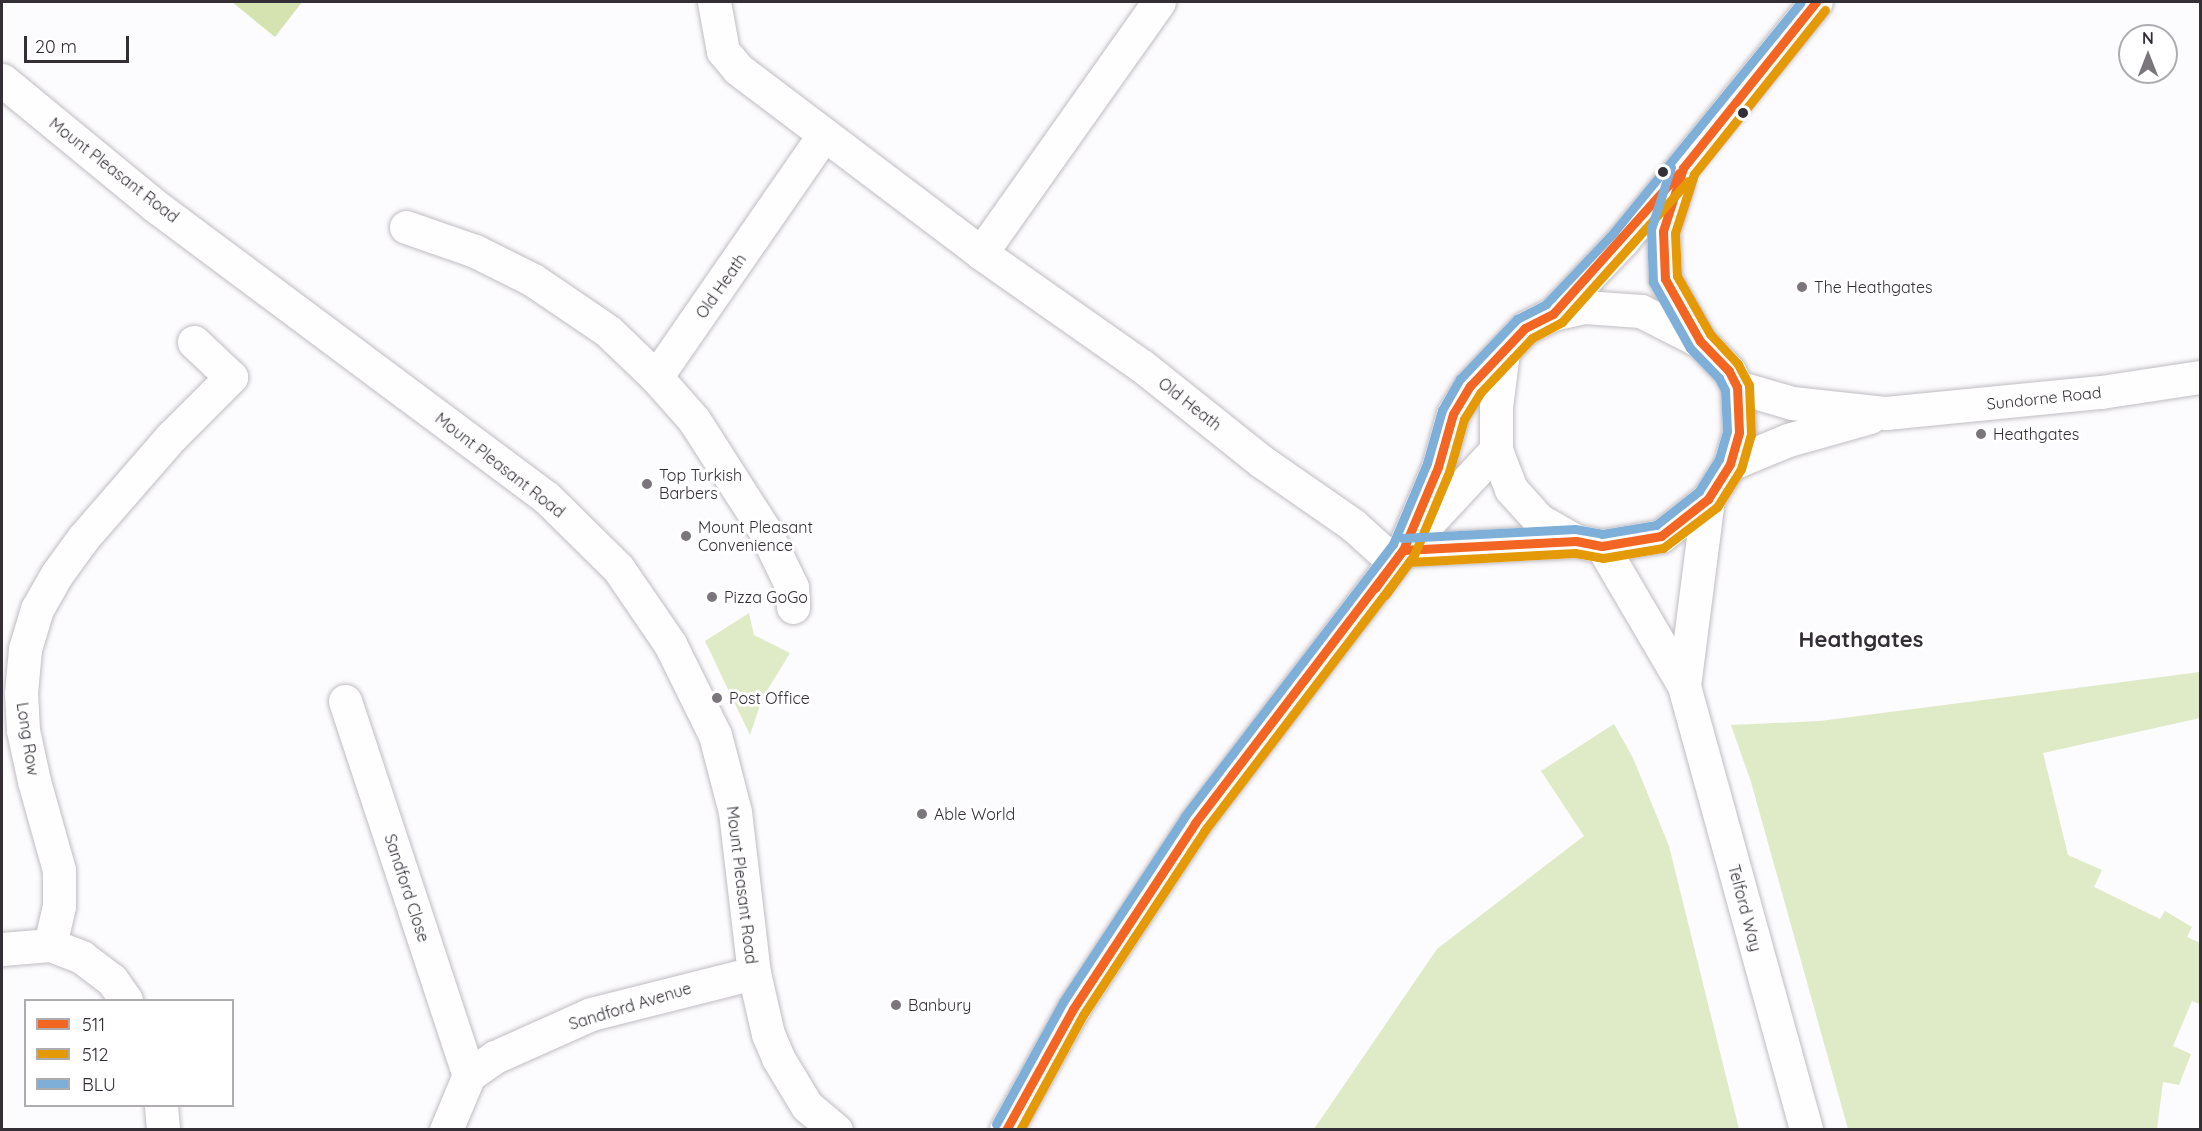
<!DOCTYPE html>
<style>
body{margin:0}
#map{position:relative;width:2202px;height:1131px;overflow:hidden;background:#fcfbfd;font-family:Quicksand,sans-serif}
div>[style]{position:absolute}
.green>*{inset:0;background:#dfeac7}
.forest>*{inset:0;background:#d5e3b0}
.roads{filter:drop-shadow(0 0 2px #c0bdc2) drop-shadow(0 0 2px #c0bdc2)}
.minor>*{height:33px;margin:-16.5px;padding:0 16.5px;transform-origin:16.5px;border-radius:16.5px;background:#fffeff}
.major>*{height:33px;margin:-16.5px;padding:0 16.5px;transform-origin:16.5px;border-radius:16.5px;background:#fffeff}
.bus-1>*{height:9px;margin:-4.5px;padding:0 4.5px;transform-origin:4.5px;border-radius:4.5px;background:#f26522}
.bus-2>*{height:9px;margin:-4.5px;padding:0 4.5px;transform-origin:4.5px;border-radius:4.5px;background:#e49a06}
.bus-3>*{height:9px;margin:-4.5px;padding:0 4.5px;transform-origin:4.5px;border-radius:4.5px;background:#7eafd8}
.dots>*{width:16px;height:16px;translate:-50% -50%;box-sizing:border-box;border:3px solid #fff;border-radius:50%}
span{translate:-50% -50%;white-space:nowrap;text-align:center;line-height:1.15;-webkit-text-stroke:6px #fff;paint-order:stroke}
.street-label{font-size:16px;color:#342f37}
.poi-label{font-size:16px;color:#342f37}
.left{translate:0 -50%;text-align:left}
.district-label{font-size:22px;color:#342f37;font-weight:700}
.frame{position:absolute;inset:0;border:3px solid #342f37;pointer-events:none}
.legend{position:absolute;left:24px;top:999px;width:210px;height:108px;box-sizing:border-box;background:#fff;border:2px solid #aeacaf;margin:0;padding:8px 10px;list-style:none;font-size:18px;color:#342f37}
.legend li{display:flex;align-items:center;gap:12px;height:30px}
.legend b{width:30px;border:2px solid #aeacaf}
.north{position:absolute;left:2118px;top:24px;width:60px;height:60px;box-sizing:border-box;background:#fff;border:2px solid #aeacaf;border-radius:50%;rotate:0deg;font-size:16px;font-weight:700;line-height:24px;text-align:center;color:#342f37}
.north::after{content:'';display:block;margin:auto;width:21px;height:27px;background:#7a767c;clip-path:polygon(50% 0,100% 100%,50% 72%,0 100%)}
.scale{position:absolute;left:24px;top:36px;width:105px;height:27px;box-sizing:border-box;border:3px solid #342f37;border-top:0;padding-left:8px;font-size:18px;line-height:21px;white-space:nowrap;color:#342f37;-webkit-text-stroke:4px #fff;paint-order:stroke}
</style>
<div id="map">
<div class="green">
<i style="clip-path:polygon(749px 613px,754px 635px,790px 653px,762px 699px,750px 735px,705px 641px)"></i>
<i style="clip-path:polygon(2200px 672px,2200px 718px,2043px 753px,2068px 855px,2102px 870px,2094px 887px,2160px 919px,2165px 911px,2192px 927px,2187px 937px,2200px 943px,2200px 1004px,2192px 1001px,2173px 1046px,2191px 1054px,2179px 1085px,2163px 1082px,2157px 1129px,1848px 1129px,1751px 782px,1731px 725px,1820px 721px)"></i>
<i style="clip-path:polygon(1614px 724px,1633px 758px,1669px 846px,1739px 1129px,1314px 1129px,1437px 949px,1584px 836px,1541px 771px)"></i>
</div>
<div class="forest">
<i style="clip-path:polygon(232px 2px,302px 2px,275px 37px)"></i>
</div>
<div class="roads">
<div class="minor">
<i style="left:714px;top:2px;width:50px;rotate:79.6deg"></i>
<i style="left:723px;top:51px;width:23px;rotate:50deg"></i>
<i style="left:738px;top:69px;width:305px;rotate:37.1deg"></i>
<i style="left:981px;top:253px;width:197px;rotate:35.1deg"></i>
<i style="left:1142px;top:366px;width:152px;rotate:38.6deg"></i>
<i style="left:1261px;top:461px;width:112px;rotate:34.8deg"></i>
<i style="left:1353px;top:525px;width:55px;rotate:42.1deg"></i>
<i style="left:2px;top:80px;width:197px;rotate:39.4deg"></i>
<i style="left:154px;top:205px;width:489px;rotate:36.7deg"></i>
<i style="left:546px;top:497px;width:101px;rotate:44.6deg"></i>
<i style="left:618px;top:568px;width:92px;rotate:55.6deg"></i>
<i style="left:670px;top:644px;width:102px;rotate:63.7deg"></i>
<i style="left:715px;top:735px;width:80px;rotate:75.4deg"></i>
<i style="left:735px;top:812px;width:162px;rotate:83.3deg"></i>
<i style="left:754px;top:973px;width:63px;rotate:77.1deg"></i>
<i style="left:768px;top:1034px;width:26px;rotate:67deg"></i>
<i style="left:778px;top:1058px;width:56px;rotate:58.9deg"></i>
<i style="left:807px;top:1106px;width:38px;rotate:40deg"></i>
<i style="left:406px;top:227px;width:73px;rotate:19.2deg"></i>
<i style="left:475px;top:251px;width:65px;rotate:26.6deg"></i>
<i style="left:533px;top:280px;width:91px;rotate:34.2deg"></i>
<i style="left:608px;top:331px;width:66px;rotate:43.8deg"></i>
<i style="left:656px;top:377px;width:57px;rotate:48.5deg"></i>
<i style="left:694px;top:420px;width:132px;rotate:57.4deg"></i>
<i style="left:765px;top:531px;width:62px;rotate:64.3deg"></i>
<i style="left:792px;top:587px;width:20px;rotate:87deg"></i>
<i style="left:981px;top:253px;width:308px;rotate:-54.7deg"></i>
<i style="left:656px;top:377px;width:295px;rotate:-55.3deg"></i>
<i style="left:345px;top:701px;width:394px;rotate:71.7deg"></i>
<i style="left:2px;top:949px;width:48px;rotate:-4.8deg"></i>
<i style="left:126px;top:1000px;width:24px;rotate:-125deg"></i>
<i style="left:112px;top:980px;width:38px;rotate:-143deg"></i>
<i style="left:82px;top:957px;width:34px;rotate:-159deg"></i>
<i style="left:50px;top:945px;width:40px;rotate:-77deg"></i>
<i style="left:59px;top:906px;width:36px;rotate:-90deg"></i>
<i style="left:59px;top:870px;width:92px;rotate:-105.7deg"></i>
<i style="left:34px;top:781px;width:52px;rotate:-102.2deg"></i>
<i style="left:23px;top:730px;width:37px;rotate:-93deg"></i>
<i style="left:21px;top:693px;width:44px;rotate:-84.8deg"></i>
<i style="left:25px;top:649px;width:42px;rotate:-73.3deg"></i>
<i style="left:37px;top:609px;width:40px;rotate:-60.3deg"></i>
<i style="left:57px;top:574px;width:46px;rotate:-53.9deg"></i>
<i style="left:84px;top:537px;width:133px;rotate:-49deg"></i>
<i style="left:171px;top:437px;width:85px;rotate:-45deg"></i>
<i style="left:231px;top:377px;width:51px;rotate:-136.6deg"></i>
<i style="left:161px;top:1106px;width:24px;rotate:85deg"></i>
<i style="left:446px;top:1130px;width:60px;rotate:-67.3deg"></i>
<i style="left:469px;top:1075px;width:32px;rotate:-35deg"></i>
<i style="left:495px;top:1057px;width:105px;rotate:-24.1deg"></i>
<i style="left:591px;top:1014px;width:168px;rotate:-14.1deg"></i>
</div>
<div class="major">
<i style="left:1678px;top:183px;width:50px;rotate:107.4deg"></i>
<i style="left:1663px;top:231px;width:48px;rotate:87.6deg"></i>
<i style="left:1665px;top:279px;width:69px;rotate:60.5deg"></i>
<i style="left:1553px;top:314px;width:102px;rotate:-46.6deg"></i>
<i style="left:1623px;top:240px;width:306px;rotate:-51deg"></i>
<i style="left:1737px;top:387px;width:57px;rotate:16.2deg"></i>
<i style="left:1792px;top:403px;width:95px;rotate:6.1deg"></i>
<i style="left:1886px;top:413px;width:216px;rotate:-5.6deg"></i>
<i style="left:2101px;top:392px;width:100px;rotate:-8.6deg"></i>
<i style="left:1730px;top:464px;width:63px;rotate:-22.5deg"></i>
<i style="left:1788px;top:440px;width:85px;rotate:-15.7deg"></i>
<i style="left:1602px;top:546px;width:162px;rotate:59.6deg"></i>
<i style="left:1684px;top:686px;width:460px;rotate:74.6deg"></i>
<i style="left:1403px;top:550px;width:90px;rotate:-67.1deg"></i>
<i style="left:1438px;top:467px;width:55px;rotate:-74.2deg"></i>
<i style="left:1453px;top:414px;width:33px;rotate:-59deg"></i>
<i style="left:1470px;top:386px;width:80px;rotate:-46.5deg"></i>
<i style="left:1525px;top:328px;width:31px;rotate:-27deg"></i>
<i style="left:1553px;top:314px;width:32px;rotate:-13deg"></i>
<i style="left:1584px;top:307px;width:57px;rotate:4deg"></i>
<i style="left:1641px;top:311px;width:66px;rotate:27deg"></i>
<i style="left:1700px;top:341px;width:42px;rotate:46deg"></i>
<i style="left:1729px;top:371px;width:18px;rotate:63deg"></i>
<i style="left:1737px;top:387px;width:45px;rotate:87.5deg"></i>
<i style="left:1739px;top:432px;width:33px;rotate:106deg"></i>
<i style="left:1730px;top:464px;width:41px;rotate:122.2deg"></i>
<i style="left:1708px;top:499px;width:60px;rotate:141.8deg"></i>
<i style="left:1661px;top:536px;width:60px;rotate:170.4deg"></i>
<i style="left:1602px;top:546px;width:26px;rotate:-169deg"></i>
<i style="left:1576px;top:541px;width:43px;rotate:-150.4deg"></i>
<i style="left:1539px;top:520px;width:42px;rotate:-132.1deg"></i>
<i style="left:1511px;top:489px;width:42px;rotate:-111deg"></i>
<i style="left:1496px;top:450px;width:43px;rotate:-90deg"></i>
<i style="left:1496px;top:407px;width:55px;rotate:-82.7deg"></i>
<i style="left:1403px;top:550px;width:173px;rotate:-3deg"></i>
<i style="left:1684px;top:686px;width:189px;rotate:-82.7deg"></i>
<i style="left:1006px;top:1130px;width:138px;rotate:-61deg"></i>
<i style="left:1073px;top:1009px;width:222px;rotate:-56.7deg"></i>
<i style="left:1195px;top:823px;width:343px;rotate:-52.7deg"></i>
<i style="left:1403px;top:550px;width:137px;rotate:-47.1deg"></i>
</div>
</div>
<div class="bus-1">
<i style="left:1375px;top:588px;width:47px;rotate:-53.6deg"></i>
<i style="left:1403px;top:550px;width:90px;rotate:-67.1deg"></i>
<i style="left:1438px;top:467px;width:55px;rotate:-74.2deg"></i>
<i style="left:1453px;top:414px;width:33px;rotate:-59deg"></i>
<i style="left:1470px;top:386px;width:80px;rotate:-46.5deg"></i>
<i style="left:1525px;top:328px;width:31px;rotate:-27deg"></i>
<i style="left:1553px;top:314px;width:189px;rotate:-48.2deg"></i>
<i style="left:1006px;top:1130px;width:138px;rotate:-61deg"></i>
<i style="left:1073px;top:1009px;width:222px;rotate:-56.7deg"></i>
<i style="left:1195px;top:823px;width:343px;rotate:-52.7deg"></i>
<i style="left:1403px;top:550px;width:173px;rotate:-3deg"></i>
<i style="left:1576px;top:541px;width:26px;rotate:11deg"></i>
<i style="left:1602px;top:546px;width:60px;rotate:-9.6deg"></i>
<i style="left:1661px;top:536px;width:60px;rotate:-38.2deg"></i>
<i style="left:1708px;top:499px;width:41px;rotate:-57.8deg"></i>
<i style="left:1730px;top:464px;width:33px;rotate:-74deg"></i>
<i style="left:1739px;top:432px;width:45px;rotate:-92.5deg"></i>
<i style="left:1737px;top:387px;width:18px;rotate:-117deg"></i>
<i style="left:1729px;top:371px;width:42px;rotate:-134deg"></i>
<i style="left:1700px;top:341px;width:71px;rotate:-119.4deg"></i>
<i style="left:1665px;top:279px;width:48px;rotate:-92.4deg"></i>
<i style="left:1663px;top:231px;width:66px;rotate:-72.4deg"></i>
<i style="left:1683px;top:168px;width:213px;rotate:-51.3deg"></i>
</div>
<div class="bus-2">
<i style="left:1385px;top:595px;width:49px;rotate:-54.1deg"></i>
<i style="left:1414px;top:555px;width:90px;rotate:-67.1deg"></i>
<i style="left:1449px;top:472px;width:55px;rotate:-74.2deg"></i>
<i style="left:1464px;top:419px;width:31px;rotate:-58deg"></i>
<i style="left:1480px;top:393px;width:76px;rotate:-46.6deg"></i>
<i style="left:1532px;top:338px;width:34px;rotate:-28deg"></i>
<i style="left:1562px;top:322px;width:189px;rotate:-48.2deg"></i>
<i style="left:1020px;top:1130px;width:131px;rotate:-61.3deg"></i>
<i style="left:1083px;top:1015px;width:222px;rotate:-56.6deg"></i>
<i style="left:1205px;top:830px;width:337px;rotate:-52.7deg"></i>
<i style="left:1409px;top:562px;width:166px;rotate:-3.1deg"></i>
<i style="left:1575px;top:553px;width:28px;rotate:10deg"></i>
<i style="left:1603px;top:558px;width:61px;rotate:-9.5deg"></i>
<i style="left:1663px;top:548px;width:68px;rotate:-37.2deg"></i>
<i style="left:1717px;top:507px;width:45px;rotate:-57.7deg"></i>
<i style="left:1741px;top:469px;width:35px;rotate:-74deg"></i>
<i style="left:1751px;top:435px;width:50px;rotate:-92.3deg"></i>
<i style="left:1749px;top:385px;width:24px;rotate:-118deg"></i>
<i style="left:1738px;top:364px;width:41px;rotate:-133deg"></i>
<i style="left:1710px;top:334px;width:67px;rotate:-119.6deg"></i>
<i style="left:1677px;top:276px;width:43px;rotate:-92.7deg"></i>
<i style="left:1675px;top:233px;width:62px;rotate:-72.1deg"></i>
<i style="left:1694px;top:174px;width:210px;rotate:-51.4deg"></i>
</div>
<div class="bus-3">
<i style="left:1402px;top:538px;width:173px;rotate:-3deg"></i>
<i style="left:1575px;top:529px;width:27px;rotate:10deg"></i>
<i style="left:1602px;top:534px;width:55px;rotate:-9.5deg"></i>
<i style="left:1656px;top:525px;width:55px;rotate:-38.3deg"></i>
<i style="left:1699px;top:491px;width:38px;rotate:-58deg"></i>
<i style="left:1719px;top:459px;width:29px;rotate:-74deg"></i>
<i style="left:1727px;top:431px;width:41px;rotate:-92.8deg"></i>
<i style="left:1725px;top:390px;width:13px;rotate:-117deg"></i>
<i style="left:1719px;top:378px;width:42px;rotate:-134deg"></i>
<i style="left:1690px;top:348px;width:76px;rotate:-119.3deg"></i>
<i style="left:1653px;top:282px;width:53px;rotate:-92.2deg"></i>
<i style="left:1651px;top:229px;width:65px;rotate:-72.1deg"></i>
<i style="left:996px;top:1124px;width:139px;rotate:-61.2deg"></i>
<i style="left:1063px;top:1002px;width:222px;rotate:-56.7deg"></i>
<i style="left:1185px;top:816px;width:342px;rotate:-52.6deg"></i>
<i style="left:1393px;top:544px;width:88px;rotate:-67.2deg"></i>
<i style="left:1427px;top:463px;width:55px;rotate:-74.2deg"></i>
<i style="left:1442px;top:410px;width:36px;rotate:-60deg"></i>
<i style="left:1460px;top:379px;width:83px;rotate:-46.5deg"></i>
<i style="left:1517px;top:319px;width:33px;rotate:-27deg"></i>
<i style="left:1546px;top:304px;width:99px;rotate:-46.6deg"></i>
<i style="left:1614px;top:232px;width:296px;rotate:-50.9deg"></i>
</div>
<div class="dots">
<i style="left:1743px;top:113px;background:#342f37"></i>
<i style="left:1663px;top:172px;background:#342f37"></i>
<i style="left:1802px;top:287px;background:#7a767c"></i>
<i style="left:1981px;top:434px;background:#7a767c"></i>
<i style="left:647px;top:484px;background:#7a767c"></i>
<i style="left:686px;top:536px;background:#7a767c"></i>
<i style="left:712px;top:597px;background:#7a767c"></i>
<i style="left:717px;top:698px;background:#7a767c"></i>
<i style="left:922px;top:814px;background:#7a767c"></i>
<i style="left:896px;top:1005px;background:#7a767c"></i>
</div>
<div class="street-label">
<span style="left:114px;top:170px;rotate:38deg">Mount Pleasant Road</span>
<span style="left:721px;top:286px;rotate:-55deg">Old Heath</span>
<span style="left:2044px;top:398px;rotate:-6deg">Sundorne Road</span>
<span style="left:1190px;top:404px;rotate:38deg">Old Heath</span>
<span style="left:500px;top:465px;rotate:38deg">Mount Pleasant Road</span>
<span style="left:28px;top:739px;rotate:81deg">Long Row</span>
<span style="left:742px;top:885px;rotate:83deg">Mount Pleasant Road</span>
<span style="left:407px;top:888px;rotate:72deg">Sandford Close</span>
<span style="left:1745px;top:908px;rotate:75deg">Telford Way</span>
<span style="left:630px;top:1006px;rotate:-17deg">Sandford Avenue</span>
</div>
<div class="poi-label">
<span class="left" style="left:1814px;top:287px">The Heathgates</span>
<span class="left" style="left:1993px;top:434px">Heathgates</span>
<span class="left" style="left:659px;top:484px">Top Turkish<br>Barbers</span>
<span class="left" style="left:698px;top:536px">Mount Pleasant<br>Convenience</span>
<span class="left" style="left:724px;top:597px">Pizza GoGo</span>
<span class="left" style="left:729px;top:698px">Post Office</span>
<span class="left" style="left:934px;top:814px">Able World</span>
<span class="left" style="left:908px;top:1005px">Banbury</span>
</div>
<div class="district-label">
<span style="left:1861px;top:640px">Heathgates</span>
</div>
<div class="frame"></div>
<ul class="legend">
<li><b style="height:8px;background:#f26522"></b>511</li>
<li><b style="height:8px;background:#e49a06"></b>512</li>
<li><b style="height:8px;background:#7eafd8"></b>BLU</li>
</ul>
<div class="north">N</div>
<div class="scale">20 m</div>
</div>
